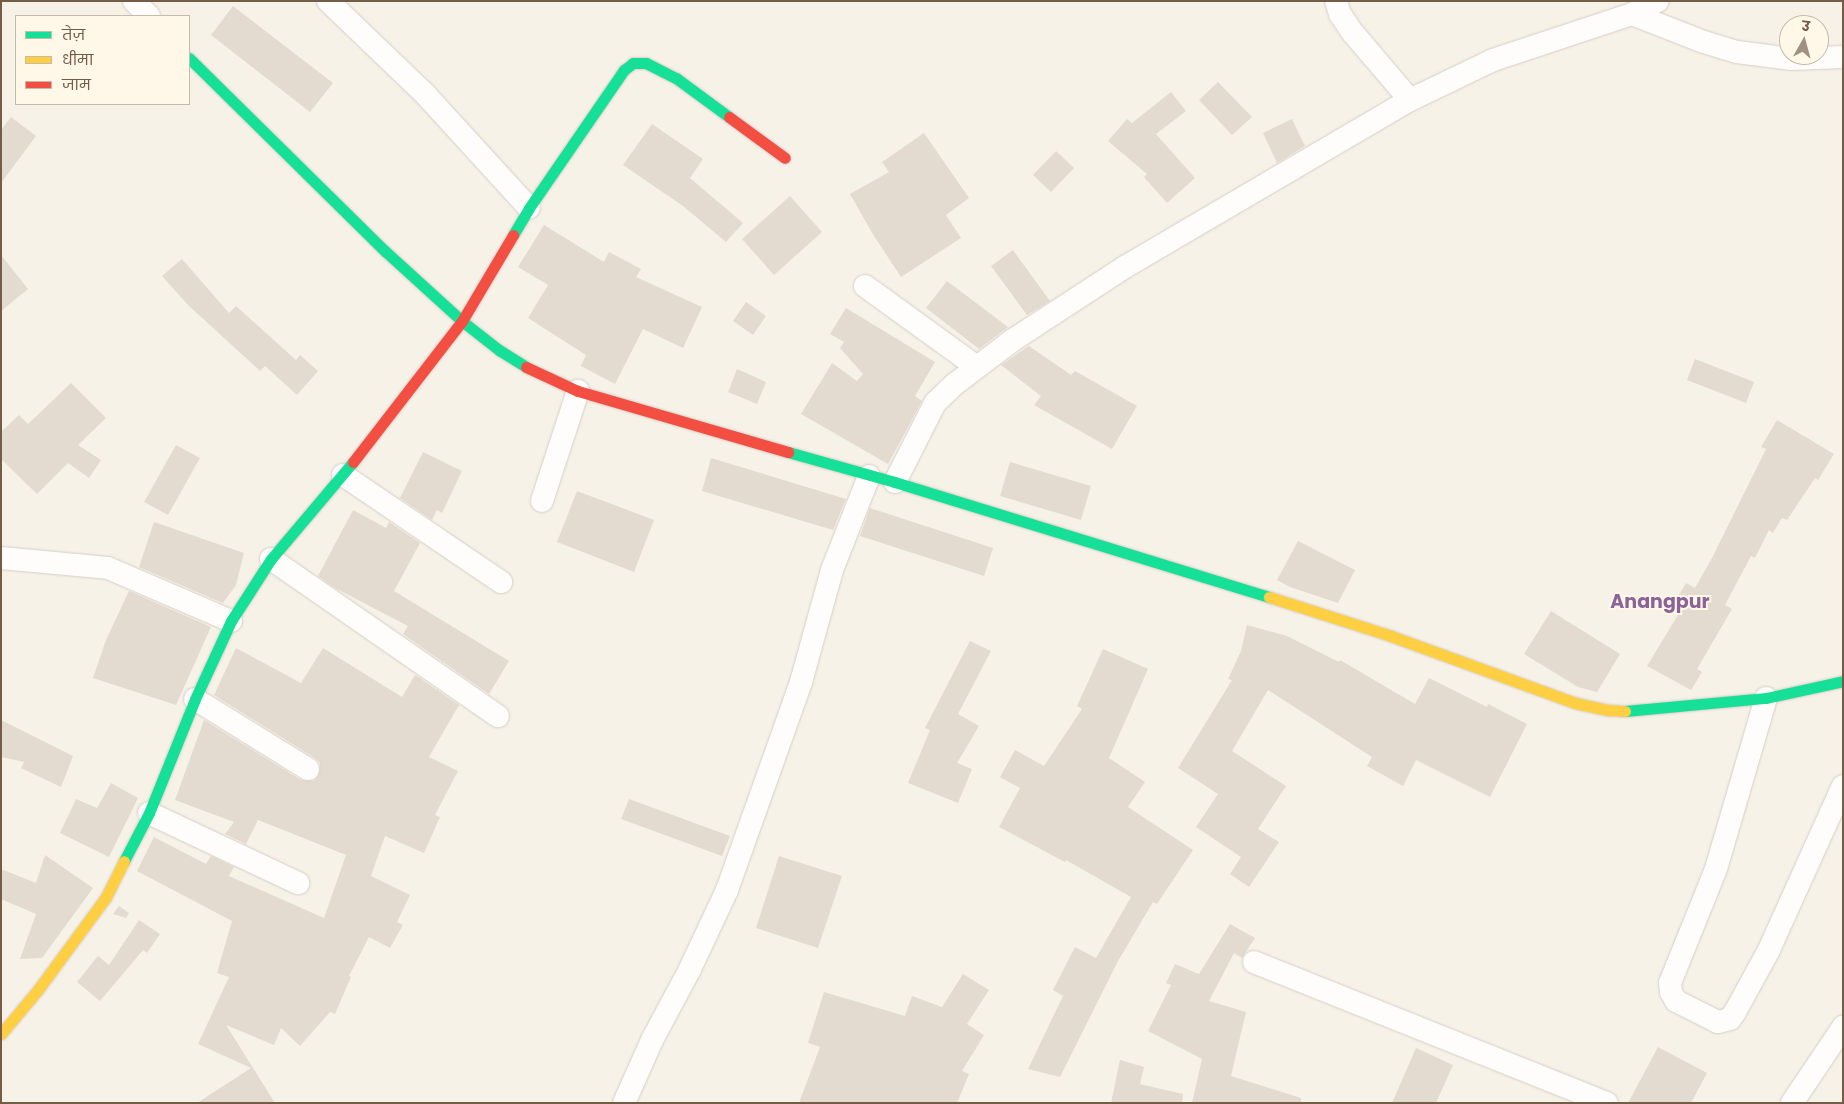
<!DOCTYPE html>
<meta charset="utf-8">
<style>
body{margin:0}
#map{position:relative;width:1844px;height:1104px;overflow:hidden;background:#f7f2e8;font-family:Poppins,"Noto Sans Devanagari",sans-serif}
div>[style]{position:absolute}
.building>*{inset:0;background:#e3dad0}
.roads{filter:drop-shadow(0 0 1px #d5cec6) drop-shadow(0 0 1px #d5cec6)}
.street>*{height:22px;margin:-11px;padding:0 11px;transform-origin:11px;border-radius:11px;background:#fefdfc}
.fast>*{height:11px;margin:-5.5px;padding:0 5.5px;transform-origin:5.5px;border-radius:5.5px;background:#16e098}
.slow>*{height:11px;margin:-5.5px;padding:0 5.5px;transform-origin:5.5px;border-radius:5.5px;background:#ffcf43}
.jam>*{height:11px;margin:-5.5px;padding:0 5.5px;transform-origin:5.5px;border-radius:5.5px;background:#f24e42}
span{translate:-50% -50%;white-space:nowrap;text-align:center;line-height:1.15;-webkit-text-stroke:4px #fff8e9;paint-order:stroke}
.district-label{font-size:19px;color:#8b6398;font-weight:700}
.frame{position:absolute;inset:0;border:2px solid #755c48;pointer-events:none}
.legend{position:absolute;left:15px;top:15px;width:175px;height:90px;box-sizing:border-box;background:#fff8e9;border:1px solid #c8baa9;margin:0;padding:6px 9px;list-style:none;font-size:15px;color:#755c48}
.legend li{display:flex;align-items:center;gap:10px;height:25px}
.legend b{width:25px;border:1px solid #c8baa9}
.north{position:absolute;left:1779px;top:15px;width:50px;height:50px;box-sizing:border-box;background:#fff8e9;border:1px solid #c8baa9;border-radius:50%;rotate:7deg;font-size:14px;font-weight:700;line-height:20px;text-align:center;color:#755c48}
.north::after{content:'';display:block;margin:auto;width:18px;height:22px;background:#a29080;clip-path:polygon(50% 0,100% 100%,50% 72%,0 100%)}
</style>
<div id="map">
<div class="building">
<i style="clip-path:polygon(233px 6px,333px 83px,310px 112px,211px 35px)"></i>
<i style="clip-path:polygon(1218px 82px,1252px 117px,1232px 135px,1199px 100px)"></i>
<i style="clip-path:polygon(1171px 92px,1186px 111px,1156px 134px,1195px 178px,1167px 203px,1144px 177px,1147px 174px,1108px 141px,1127px 119px,1132px 123px)"></i>
<i style="clip-path:polygon(11px 117px,36px 136px,1px 183px,1px 130px)"></i>
<i style="clip-path:polygon(1292px 119px,1305px 146px,1277px 163px,1263px 133px)"></i>
<i style="clip-path:polygon(652px 124px,703px 159px,690px 178px,743px 223px,726px 242px,683px 206px,623px 165px)"></i>
<i style="clip-path:polygon(924px 133px,969px 198px,946px 215px,961px 238px,901px 277px,874px 236px,850px 194px,889px 172px,882px 162px)"></i>
<i style="clip-path:polygon(1056px 151px,1074px 168px,1051px 192px,1033px 175px)"></i>
<i style="clip-path:polygon(790px 196px,822px 232px,774px 275px,742px 239px)"></i>
<i style="clip-path:polygon(544px 225px,604px 262px,609px 252px,641px 269px,636px 277px,702px 307px,683px 348px,643px 329px,615px 384px,581px 366px,586px 355px,528px 318px,548px 285px,518px 267px)"></i>
<i style="clip-path:polygon(1013px 250px,1050px 301px,1027px 315px,991px 266px)"></i>
<i style="clip-path:polygon(1px 255px,28px 289px,1px 311px)"></i>
<i style="clip-path:polygon(182px 259px,229px 313px,236px 306px,296px 360px,300px 355px,318px 371px,297px 395px,265px 366px,260px 371px,188px 305px,162px 276px)"></i>
<i style="clip-path:polygon(947px 281px,1008px 327px,979px 349px,926px 308px)"></i>
<i style="clip-path:polygon(746px 302px,766px 316px,753px 335px,733px 321px)"></i>
<i style="clip-path:polygon(846px 308px,935px 362px,915px 396px,922px 401px,888px 464px,801px 414px,832px 363px,857px 381px,863px 374px,840px 348px,844px 342px,830px 334px)"></i>
<i style="clip-path:polygon(1029px 346px,1071px 375px,1075px 371px,1137px 406px,1112px 449px,1034px 405px,1041px 396px,1001px 365px)"></i>
<i style="clip-path:polygon(1695px 359px,1754px 382px,1746px 403px,1687px 380px)"></i>
<i style="clip-path:polygon(737px 369px,766px 382px,757px 404px,728px 392px)"></i>
<i style="clip-path:polygon(71px 383px,106px 418px,78px 445px,101px 460px,89px 478px,68px 463px,37px 494px,1px 459px,1px 432px,19px 415px,28px 424px)"></i>
<i style="clip-path:polygon(1777px 420px,1834px 454px,1818px 480px,1815px 478px,1787px 520px,1782px 518px,1773px 533px,1769px 530px,1755px 558px,1751px 556px,1725px 605px,1732px 609px,1697px 669px,1702px 672px,1691px 690px,1647px 666px,1681px 610px,1673px 605px,1686px 583px,1695px 588px,1712px 558px,1766px 449px,1761px 447px)"></i>
<i style="clip-path:polygon(176px 445px,200px 458px,168px 515px,144px 502px)"></i>
<i style="clip-path:polygon(423px 452px,462px 471px,442px 513px,437px 510px,432px 520px,400px 498px)"></i>
<i style="clip-path:polygon(711px 458px,846px 499px,833px 530px,702px 491px)"></i>
<i style="clip-path:polygon(1010px 462px,1091px 486px,1081px 520px,1000px 496px)"></i>
<i style="clip-path:polygon(577px 491px,654px 520px,634px 572px,557px 542px)"></i>
<i style="clip-path:polygon(870px 508px,993px 548px,984px 576px,860px 536px)"></i>
<i style="clip-path:polygon(353px 510px,386px 528px,389px 522px,420px 543px,394px 591px,509px 661px,489px 694px,403px 634px,408px 626px,335px 588px,318px 576px)"></i>
<i style="clip-path:polygon(154px 522px,244px 553px,236px 585px,223px 603px,139px 567px)"></i>
<i style="clip-path:polygon(1298px 541px,1355px 570px,1338px 603px,1290px 587px,1277px 580px)"></i>
<i style="clip-path:polygon(129px 591px,211px 627px,176px 705px,93px 678px,106px 640px)"></i>
<i style="clip-path:polygon(1551px 611px,1620px 654px,1597px 692px,1578px 687px,1524px 654px)"></i>
<i style="clip-path:polygon(1247px 625px,1287px 636px,1339px 662px,1340px 660px,1415px 704px,1429px 678px,1487px 707px,1488px 704px,1527px 724px,1490px 797px,1416px 760px,1403px 786px,1367px 766px,1372px 757px,1268px 690px,1232px 751px,1286px 786px,1258px 829px,1279px 842px,1249px 887px,1230px 874px,1241px 857px,1196px 827px,1218px 794px,1178px 768px,1232px 680px,1228px 679px,1241px 651px)"></i>
<i style="clip-path:polygon(970px 641px,991px 651px,958px 714px,979px 726px,957px 763px,972px 769px,958px 803px,908px 783px,930px 730px,925px 728px)"></i>
<i style="clip-path:polygon(236px 648px,301px 683px,323px 648px,402px 697px,415px 675px,459px 705px,429px 757px,458px 771px,435px 815px,440px 817px,424px 853px,385px 836px,371px 876px,410px 895px,397px 922px,403px 925px,390px 948px,369px 937px,349px 976px,351px 977px,335px 1014px,330px 1012px,300px 1046px,281px 1028px,274px 1045px,226px 1025px,275px 1103px,197px 1103px,251px 1068px,198px 1044px,229px 977px,217px 973px,232px 921px,137px 871px,154px 837px,206px 864px,211px 856px,234px 867px,229px 876px,324px 918px,346px 855px,258px 820px,246px 844px,225px 834px,234px 822px,175px 800px,204px 720px,301px 780px,314px 781px,319px 775px,320px 763px,315px 758px,214px 695px)"></i>
<i style="clip-path:polygon(1103px 649px,1148px 669px,1109px 758px,1145px 782px,1128px 807px,1193px 850px,1157px 904px,1153px 902px,1118px 961px,1060px 1077px,1028px 1069px,1063px 996px,1053px 990px,1075px 947px,1096px 958px,1131px 897px,1066px 860px,1065px 862px,999px 827px,1020px 788px,1000px 777px,1015px 750px,1044px 766px,1082px 709px,1077px 706px)"></i>
<i style="clip-path:polygon(1px 720px,73px 756px,61px 787px,21px 768px,24px 762px,1px 757px)"></i>
<i style="clip-path:polygon(111px 783px,138px 798px,109px 857px,60px 833px,76px 799px,97px 808px)"></i>
<i style="clip-path:polygon(629px 799px,730px 836px,722px 856px,621px 819px)"></i>
<i style="clip-path:polygon(45px 855px,93px 888px,42px 958px,20px 959px,36px 914px,1px 899px,1px 869px,36px 883px)"></i>
<i style="clip-path:polygon(779px 856px,842px 876px,818px 948px,756px 928px)"></i>
<i style="clip-path:polygon(119px 906px,129px 913px,126px 918px,113px 914px)"></i>
<i style="clip-path:polygon(139px 920px,160px 934px,147px 953px,143px 950px,100px 1001px,77px 982px,98px 956px,109px 965px)"></i>
<i style="clip-path:polygon(1230px 924px,1255px 938px,1242px 958px,1234px 953px,1209px 1001px,1246px 1012px,1231px 1076px,1301px 1098px,1301px 1103px,1192px 1103px,1202px 1059px,1148px 1031px,1171px 985px,1166px 983px,1175px 964px,1199px 974px)"></i>
<i style="clip-path:polygon(963px 974px,989px 990px,967px 1024px,984px 1035px,962px 1071px,969px 1074px,957px 1103px,799px 1103px,820px 1047px,808px 1043px,824px 992px,905px 1016px,912px 996px,942px 1007px)"></i>
<i style="clip-path:polygon(1658px 1047px,1707px 1073px,1691px 1103px,1628px 1103px)"></i>
<i style="clip-path:polygon(1416px 1048px,1453px 1065px,1436px 1103px,1392px 1103px)"></i>
<i style="clip-path:polygon(1120px 1060px,1144px 1067px,1140px 1084px,1183px 1094px,1182px 1103px,1111px 1103px)"></i>
</div>
<div class="roads">
<div class="street">
<i style="left:134px;top:1px;width:21px;rotate:45deg"></i>
<i style="left:328px;top:1px;width:134px;rotate:43.8deg"></i>
<i style="left:425px;top:94px;width:154px;rotate:47.6deg"></i>
<i style="left:1336px;top:1px;width:14px;rotate:73deg"></i>
<i style="left:1340px;top:14px;width:23px;rotate:56deg"></i>
<i style="left:1353px;top:33px;width:88px;rotate:49.6deg"></i>
<i style="left:1632px;top:14px;width:77px;rotate:21.3deg"></i>
<i style="left:1704px;top:42px;width:34px;rotate:17deg"></i>
<i style="left:1737px;top:52px;width:54px;rotate:7.4deg"></i>
<i style="left:1791px;top:59px;width:52px;rotate:-2.2deg"></i>
<i style="left:865px;top:286px;width:138px;rotate:35.9deg"></i>
<i style="left:343px;top:475px;width:191px;rotate:34.1deg"></i>
<i style="left:895px;top:482px;width:89px;rotate:-63.1deg"></i>
<i style="left:935px;top:403px;width:28px;rotate:-44deg"></i>
<i style="left:955px;top:384px;width:73px;rotate:-37.2deg"></i>
<i style="left:1013px;top:340px;width:134px;rotate:-33.1deg"></i>
<i style="left:1125px;top:267px;width:330px;rotate:-30.4deg"></i>
<i style="left:1410px;top:100px;width:92px;rotate:-25.7deg"></i>
<i style="left:1493px;top:60px;width:146px;rotate:-18.3deg"></i>
<i style="left:1632px;top:14px;width:29px;rotate:-27deg"></i>
<i style="left:542px;top:501px;width:116px;rotate:-71.9deg"></i>
<i style="left:1px;top:558px;width:107px;rotate:5.3deg"></i>
<i style="left:108px;top:568px;width:134px;rotate:23.3deg"></i>
<i style="left:271px;top:559px;width:276px;rotate:34.7deg"></i>
<i style="left:1766px;top:698px;width:178px;rotate:106.3deg"></i>
<i style="left:1716px;top:869px;width:123px;rotate:112deg"></i>
<i style="left:1670px;top:983px;width:9px;rotate:84deg"></i>
<i style="left:1671px;top:992px;width:10px;rotate:61deg"></i>
<i style="left:1676px;top:1001px;width:47px;rotate:26.6deg"></i>
<i style="left:1718px;top:1022px;width:12px;rotate:-14deg"></i>
<i style="left:1730px;top:1019px;width:9px;rotate:-54deg"></i>
<i style="left:1735px;top:1012px;width:68px;rotate:-61.2deg"></i>
<i style="left:1768px;top:952px;width:182px;rotate:-65.7deg"></i>
<i style="left:195px;top:699px;width:133px;rotate:31.8deg"></i>
<i style="left:149px;top:813px;width:165px;rotate:25.2deg"></i>
<i style="left:1254px;top:962px;width:380px;rotate:21.8deg"></i>
<i style="left:624px;top:1103px;width:69px;rotate:-66deg"></i>
<i style="left:652px;top:1040px;width:81px;rotate:-61.8deg"></i>
<i style="left:690px;top:969px;width:87px;rotate:-64.9deg"></i>
<i style="left:727px;top:890px;width:221px;rotate:-70.4deg"></i>
<i style="left:801px;top:682px;width:116px;rotate:-74.5deg"></i>
<i style="left:832px;top:570px;width:101px;rotate:-68.5deg"></i>
<i style="left:1792px;top:1103px;width:92px;rotate:-56.1deg"></i>
</div>
<div class="fast">
<i style="left:189px;top:58px;width:275px;rotate:44.6deg"></i>
<i style="left:385px;top:251px;width:104px;rotate:42.3deg"></i>
<i style="left:462px;top:321px;width:47px;rotate:38.1deg"></i>
<i style="left:499px;top:350px;width:32px;rotate:32deg"></i>
<i style="left:513px;top:235px;width:31px;rotate:-59deg"></i>
<i style="left:529px;top:208px;width:168px;rotate:-55.5deg"></i>
<i style="left:624px;top:70px;width:11px;rotate:-38deg"></i>
<i style="left:633px;top:63px;width:13px"></i>
<i style="left:646px;top:63px;width:34px;rotate:27deg"></i>
<i style="left:676px;top:78px;width:66px;rotate:36.3deg"></i>
<i style="left:788px;top:452px;width:111px;rotate:15.7deg"></i>
<i style="left:895px;top:482px;width:391px;rotate:17.1deg"></i>
<i style="left:1625px;top:711px;width:142px;rotate:-5.3deg"></i>
<i style="left:1766px;top:698px;width:79px;rotate:-12.4deg"></i>
<i style="left:124px;top:861px;width:54px;rotate:-62.5deg"></i>
<i style="left:149px;top:813px;width:123px;rotate:-68deg"></i>
<i style="left:195px;top:699px;width:86px;rotate:-65.2deg"></i>
<i style="left:231px;top:621px;width:74px;rotate:-57.2deg"></i>
<i style="left:271px;top:559px;width:127px;rotate:-49.8deg"></i>
</div>
<div class="slow">
<i style="left:1269px;top:597px;width:128px;rotate:17.7deg"></i>
<i style="left:1391px;top:636px;width:196px;rotate:20deg"></i>
<i style="left:1575px;top:703px;width:35px;rotate:12deg"></i>
<i style="left:1609px;top:710px;width:16px;rotate:4deg"></i>
<i style="left:1px;top:1034px;width:56px;rotate:-50.1deg"></i>
<i style="left:37px;top:991px;width:117px;rotate:-53.7deg"></i>
<i style="left:106px;top:897px;width:40px;rotate:-63.4deg"></i>
</div>
<div class="jam">
<i style="left:729px;top:117px;width:69px;rotate:36.2deg"></i>
<i style="left:526px;top:367px;width:57px;rotate:24.8deg"></i>
<i style="left:578px;top:391px;width:219px;rotate:16.2deg"></i>
<i style="left:353px;top:462px;width:178px;rotate:-52.3deg"></i>
<i style="left:462px;top:321px;width:100px;rotate:-59.3deg"></i>
</div>
</div>
<div class="district-label">
<span style="left:1660px;top:602px">Anangpur</span>
</div>
<div class="frame"></div>
<ul class="legend">
<li><b style="height:6px;background:#16e098"></b>तेज़</li>
<li><b style="height:6px;background:#ffcf43"></b>धीमा</li>
<li><b style="height:6px;background:#f24e42"></b>जाम</li>
</ul>
<div class="north">उ</div>
</div>
